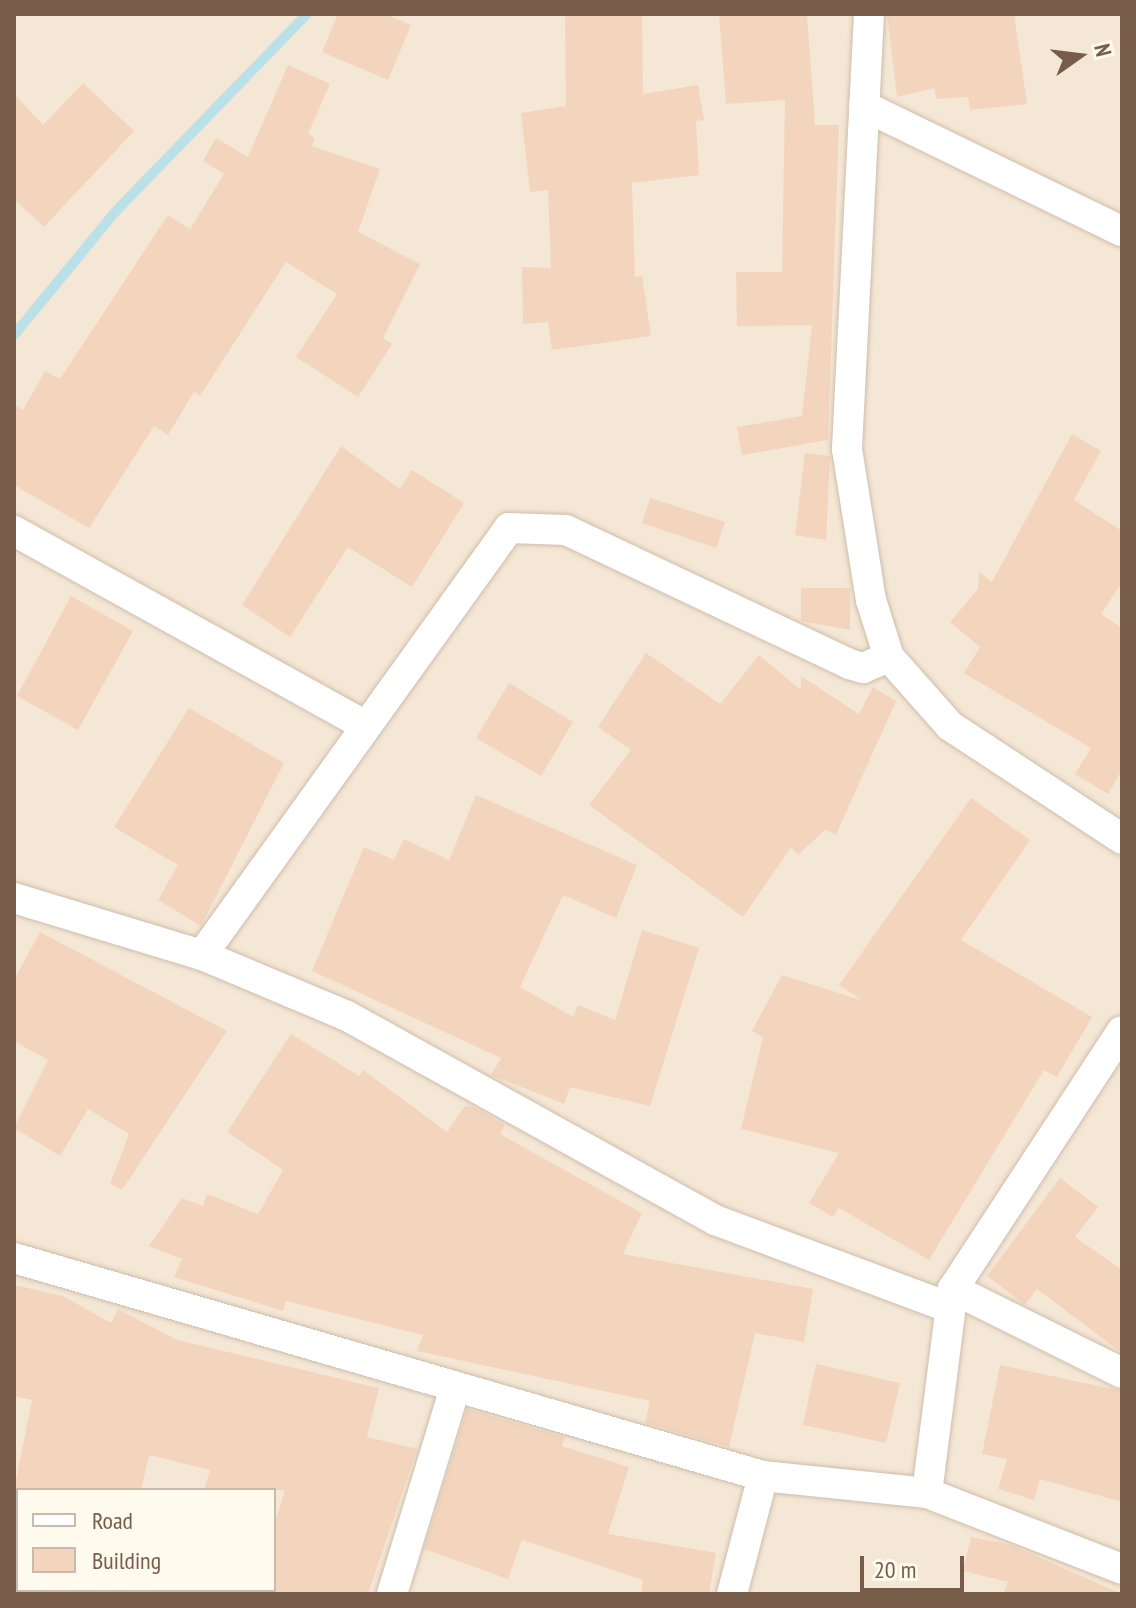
<!DOCTYPE html>
<style>
body{margin:0}
#map{position:relative;width:1136px;height:1608px;overflow:hidden;background:#fdf5e7;font-family:"PT Sans Narrow",sans-serif}
div>[style]{position:absolute}
.residential>*{inset:0;background:#f5e7d5}
.stream>*{height:10px;margin:-5px;padding:0 5px;transform-origin:5px;border-radius:5px;background:#bae0e8}
.building>*{inset:0;background:#f3d5be}
.roads{filter:drop-shadow(0 0 2px #cfbdac) drop-shadow(0 0 2px #cfbdac)}
.minor>*{height:30px;margin:-15px;padding:0 15px;transform-origin:15px;border-radius:15px;background:#fff}
span{translate:-50% -50%;white-space:nowrap;text-align:center;line-height:1.15;-webkit-text-stroke:6px #fff9ee;paint-order:stroke}
.frame{position:absolute;inset:0;border:16px solid #785c4a;pointer-events:none}
.legend{position:absolute;left:16px;top:1488px;width:260px;height:104px;box-sizing:border-box;background:#fff9ee;border:2px solid #c9baac;margin:0;padding:10px 14px;list-style:none;font-size:24px;color:#785c4a}
.legend li{display:flex;align-items:center;gap:16px;height:40px}
.legend b{width:40px;border:2px solid #c9baac}
.north{position:absolute;left:1040px;top:16px;width:80px;height:80px;-webkit-text-stroke:6px #fff9ee;paint-order:stroke;rotate:76deg;font-size:22px;font-weight:700;line-height:32px;text-align:center;color:#785c4a}
.north::after{content:'';display:block;margin:auto;width:28px;height:36px;background:#785c4a;clip-path:polygon(50% 0,100% 100%,50% 72%,0 100%)}
.scale{position:absolute;left:860px;top:1556px;width:104px;height:36px;box-sizing:border-box;border:4px solid #785c4a;border-top:0;padding-left:10px;font-size:24px;line-height:28px;white-space:nowrap;color:#785c4a;-webkit-text-stroke:6px #fff9ee;paint-order:stroke}
</style>
<div id="map">
<div class="residential">
<i style="clip-path:polygon(evenodd,14px 14px,1122px 14px,1122px 1594px,14px 1594px,14px 14px,18px 1490px,274px 1490px,274px 1590px,18px 1590px,18px 1490px)"></i>
</div>
<div class="stream">
<i style="left:14px;top:335px;width:159px;rotate:-50.6deg"></i>
<i style="left:115px;top:212px;width:276px;rotate:-45.9deg"></i>
</div>
<div class="building">
<i style="clip-path:polygon(338px 14px,385px 14px,411px 25px,388px 80px,322px 52px)"></i>
<i style="clip-path:polygon(565px 14px,642px 14px,643px 94px,698px 85px,704px 120px,696px 121px,699px 175px,632px 183px,635px 277px,642px 276px,651px 336px,552px 350px,548px 322px,523px 324px,522px 267px,551px 268px,548px 190px,530px 192px,521px 113px,566px 106px)"></i>
<i style="clip-path:polygon(719px 14px,807px 14px,815px 125px,839px 125px,828px 440px,742px 455px,737px 427px,802px 416px,812px 325px,737px 326px,736px 272px,782px 272px,785px 100px,726px 104px)"></i>
<i style="clip-path:polygon(887px 14px,1014px 14px,1027px 104px,970px 110px,968px 97px,936px 99px,935px 88px,897px 97px)"></i>
<i style="clip-path:polygon(288px 65px,330px 84px,308px 134px,315px 138px,312px 146px,380px 169px,358px 232px,420px 264px,383px 338px,392px 344px,358px 397px,296px 357px,337px 294px,286px 262px,200px 396px,194px 392px,168px 435px,154px 426px,89px 528px,14px 485px,14px 405px,23px 410px,45px 371px,60px 379px,168px 215px,190px 229px,224px 174px,203px 161px,216px 138px,248px 157px)"></i>
<i style="clip-path:polygon(83px 83px,134px 131px,44px 227px,14px 199px,14px 94px,43px 125px)"></i>
<i style="clip-path:polygon(1072px 434px,1101px 451px,1074px 500px,1122px 531px,1122px 582px,1101px 614px,1122px 628px,1122px 770px,1108px 794px,1075px 774px,1091px 748px,964px 673px,980px 647px,950px 622px,978px 589px,979px 572px,992px 582px)"></i>
<i style="clip-path:polygon(341px 446px,400px 489px,412px 470px,464px 503px,412px 587px,348px 547px,290px 637px,242px 605px)"></i>
<i style="clip-path:polygon(805px 453px,830px 456px,826px 540px,795px 535px)"></i>
<i style="clip-path:polygon(650px 498px,725px 522px,716px 548px,642px 523px)"></i>
<i style="clip-path:polygon(801px 588px,850px 588px,850px 630px,801px 621px)"></i>
<i style="clip-path:polygon(71px 596px,133px 631px,78px 730px,17px 696px)"></i>
<i style="clip-path:polygon(646px 653px,720px 704px,759px 655px,801px 690px,801px 676px,859px 714px,873px 687px,896px 701px,836px 835px,825px 830px,798px 855px,791px 847px,743px 917px,589px 805px,631px 750px,598px 727px)"></i>
<i style="clip-path:polygon(509px 683px,573px 722px,541px 776px,476px 738px)"></i>
<i style="clip-path:polygon(189px 708px,284px 763px,201px 926px,158px 900px,178px 865px,114px 827px)"></i>
<i style="clip-path:polygon(476px 795px,637px 865px,616px 918px,563px 895px,520px 987px,573px 1017px,578px 1005px,615px 1020px,642px 930px,699px 948px,650px 1106px,570px 1087px,564px 1104px,491px 1075px,501px 1058px,312px 971px,364px 847px,394px 860px,404px 839px,449px 860px)"></i>
<i style="clip-path:polygon(971px 798px,1030px 840px,961px 940px,1092px 1017px,1057px 1077px,1044px 1070px,929px 1260px,839px 1208px,833px 1217px,809px 1203px,839px 1153px,741px 1129px,763px 1037px,752px 1031px,782px 975px,861px 1000px,839px 985px)"></i>
<i style="clip-path:polygon(40px 932px,227px 1031px,122px 1190px,110px 1184px,129px 1134px,88px 1109px,60px 1156px,14px 1128px,48px 1060px,14px 1041px,14px 980px)"></i>
<i style="clip-path:polygon(291px 1034px,359px 1076px,363px 1070px,447px 1132px,465px 1106px,474px 1107px,505px 1125px,500px 1134px,642px 1213px,623px 1254px,813px 1289px,804px 1342px,755px 1333px,729px 1447px,645px 1423px,650px 1401px,417px 1351px,423px 1335px,286px 1301px,283px 1311px,174px 1277px,182px 1259px,149px 1246px,182px 1198px,203px 1206px,207px 1194px,258px 1214px,283px 1170px,227px 1132px)"></i>
<i style="clip-path:polygon(1060px 1178px,1098px 1207px,1075px 1237px,1122px 1270px,1122px 1353px,1037px 1289px,1025px 1305px,987px 1276px)"></i>
<i style="clip-path:polygon(14px 1285px,63px 1296px,111px 1323px,118px 1309px,177px 1340px,379px 1388px,367px 1437px,417px 1449px,368px 1594px,274px 1594px,274px 1526px,285px 1490px,204px 1490px,210px 1470px,149px 1455px,141px 1490px,14px 1490px,32px 1400px,14px 1396px)"></i>
<i style="clip-path:polygon(816px 1364px,900px 1383px,886px 1443px,803px 1425px)"></i>
<i style="clip-path:polygon(1000px 1365px,1122px 1391px,1122px 1502px,1040px 1479px,1034px 1500px,998px 1489px,1007px 1459px,982px 1454px)"></i>
<i style="clip-path:polygon(467px 1409px,565px 1437px,562px 1446px,629px 1467px,608px 1534px,716px 1553px,709px 1594px,641px 1594px,643px 1580px,522px 1540px,508px 1579px,424px 1549px)"></i>
<i style="clip-path:polygon(971px 1537px,1011px 1545px,1122px 1594px,1003px 1594px,1008px 1582px,963px 1571px)"></i>
</div>
<div class="roads">
<div class="minor">
<i style="left:869px;top:14px;width:436px;rotate:92.9deg"></i>
<i style="left:847px;top:449px;width:153px;rotate:81deg"></i>
<i style="left:871px;top:600px;width:60px;rotate:72.5deg"></i>
<i style="left:889px;top:657px;width:92px;rotate:48.5deg"></i>
<i style="left:950px;top:726px;width:206px;rotate:33.3deg"></i>
<i style="left:864px;top:106px;width:287px;rotate:25.9deg"></i>
<i style="left:14px;top:531px;width:400px;rotate:29deg"></i>
<i style="left:14px;top:898px;width:196px;rotate:16.9deg"></i>
<i style="left:202px;top:955px;width:157px;rotate:22.8deg"></i>
<i style="left:347px;top:1016px;width:421px;rotate:29deg"></i>
<i style="left:715px;top:1220px;width:251px;rotate:20.5deg"></i>
<i style="left:202px;top:955px;width:526px;rotate:-54.29deg"></i>
<i style="left:509px;top:528px;width:57px;rotate:2deg"></i>
<i style="left:566px;top:530px;width:313px;rotate:25.3deg"></i>
<i style="left:849px;top:664px;width:15px;rotate:16deg"></i>
<i style="left:863px;top:668px;width:28px;rotate:-23deg"></i>
<i style="left:14px;top:1258px;width:780px;rotate:16.23deg"></i>
<i style="left:763px;top:1476px;width:165px;rotate:5.9deg"></i>
<i style="left:927px;top:1493px;width:209px;rotate:21.3deg"></i>
<i style="left:953px;top:1289px;width:189px;rotate:26.4deg"></i>
<i style="left:927px;top:1493px;width:206px;rotate:-82.7deg"></i>
<i style="left:953px;top:1289px;width:308px;rotate:-56.8deg"></i>
<i style="left:392px;top:1594px;width:212px;rotate:-73deg"></i>
<i style="left:732px;top:1594px;width:122px;rotate:-75.3deg"></i>
</div>
</div>
<div class="frame"></div>
<ul class="legend">
<li><b style="height:10px;background:#fff"></b>Road</li>
<li><b style="height:22px;background:#f3d5be"></b>Building</li>
</ul>
<div class="north">N</div>
<div class="scale">20 m</div>
</div>
